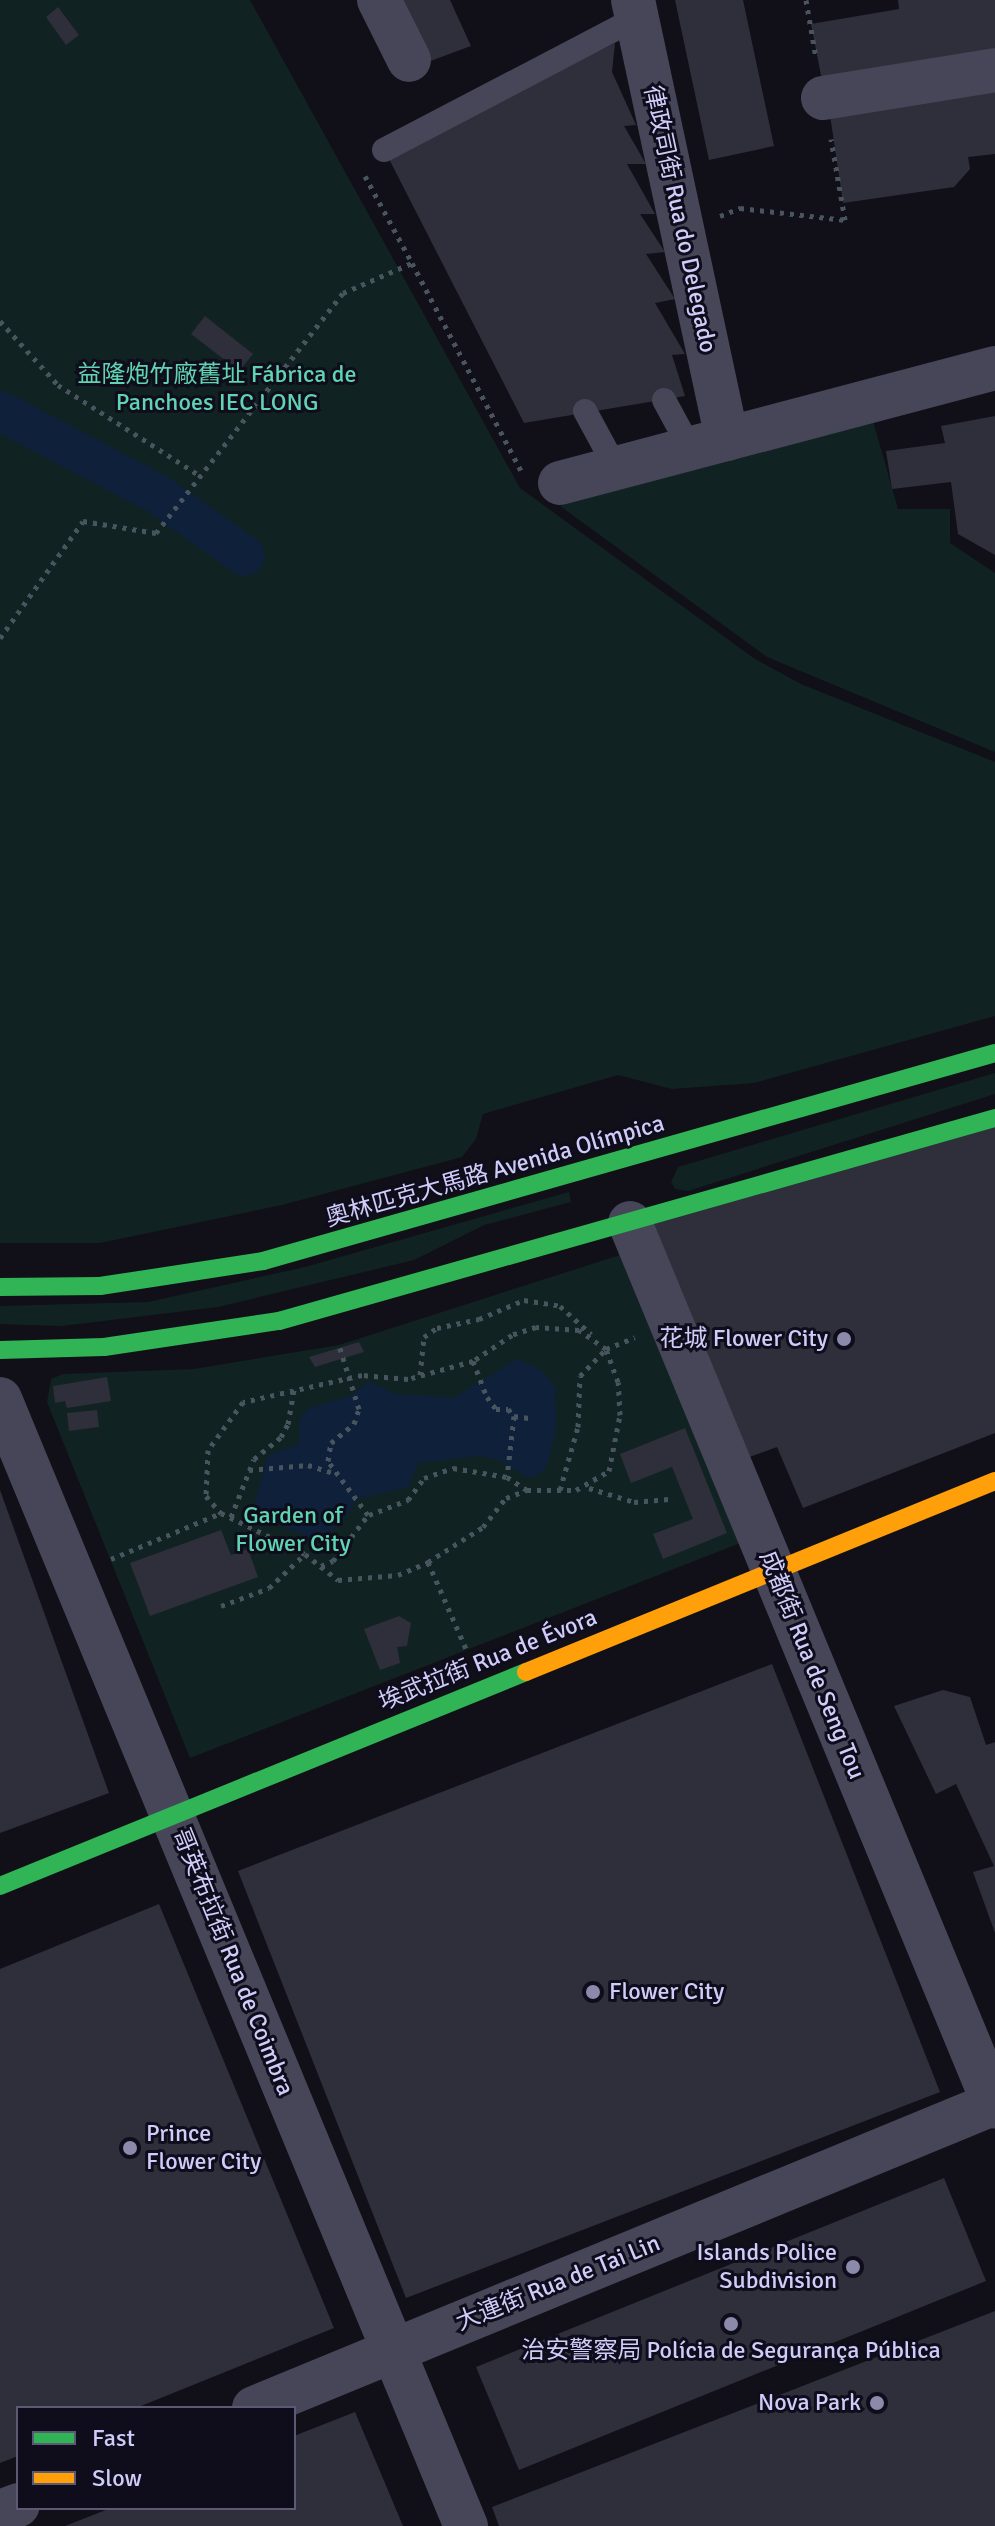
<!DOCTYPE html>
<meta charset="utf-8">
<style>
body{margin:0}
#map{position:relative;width:995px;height:2526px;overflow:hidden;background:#111018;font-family:Signika,"Noto Sans SC",sans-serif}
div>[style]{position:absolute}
.green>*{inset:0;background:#122}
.water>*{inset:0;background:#0f213a}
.canal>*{height:40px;margin:-20px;padding:0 20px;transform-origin:20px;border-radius:20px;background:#0f213a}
.building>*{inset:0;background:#2f2e3b}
.path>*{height:5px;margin-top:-2.5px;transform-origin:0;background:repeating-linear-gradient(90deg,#48555f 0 4px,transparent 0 10px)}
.lane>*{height:24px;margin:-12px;padding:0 12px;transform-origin:12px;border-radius:12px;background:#464658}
.street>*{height:44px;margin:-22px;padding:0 22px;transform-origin:22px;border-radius:22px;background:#464658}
.fast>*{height:18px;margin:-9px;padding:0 9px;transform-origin:9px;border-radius:9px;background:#30b455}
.slow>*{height:18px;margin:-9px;padding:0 9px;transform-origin:9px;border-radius:9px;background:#ff9f0a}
.dots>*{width:22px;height:22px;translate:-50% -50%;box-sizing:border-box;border:4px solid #0f0d1b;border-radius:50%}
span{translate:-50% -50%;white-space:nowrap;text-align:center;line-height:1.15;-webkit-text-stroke:6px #0f0d1b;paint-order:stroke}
.street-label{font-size:24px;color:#cfccfa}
.park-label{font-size:24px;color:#60d3b2}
.poi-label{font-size:24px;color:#cfccfa}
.right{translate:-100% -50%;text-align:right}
.left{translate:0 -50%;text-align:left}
.legend{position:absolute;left:16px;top:2406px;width:280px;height:104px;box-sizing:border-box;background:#0f0d1b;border:2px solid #5c5974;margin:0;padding:10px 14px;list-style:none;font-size:24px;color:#cfccfa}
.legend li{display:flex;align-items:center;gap:16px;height:40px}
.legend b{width:40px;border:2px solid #5c5974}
</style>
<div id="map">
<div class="green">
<i style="clip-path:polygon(0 0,250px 0,520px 488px,755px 659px,801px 684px,995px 762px,995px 1016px,754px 1083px,672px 1089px,618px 1075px,483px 1114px,476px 1139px,462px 1157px,282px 1205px,100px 1243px,0 1243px)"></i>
<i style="clip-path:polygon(873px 421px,898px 509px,950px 509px,950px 543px,995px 573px,995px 752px,767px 657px,560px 506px)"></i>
<i style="clip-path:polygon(995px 1073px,995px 1094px,688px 1191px,675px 1189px,671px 1182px,678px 1167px)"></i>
<i style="clip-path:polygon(569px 1192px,571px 1202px,484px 1225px,414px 1260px,218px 1307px,62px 1326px,0 1324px,0 1306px,148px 1302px,305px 1267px)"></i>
<i style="clip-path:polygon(620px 1255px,743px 1542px,190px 1758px,47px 1402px,51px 1379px,63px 1374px,194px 1369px,339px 1345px)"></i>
</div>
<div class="water">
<i style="clip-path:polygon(517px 1359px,541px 1370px,555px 1387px,556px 1432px,546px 1467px,537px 1476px,527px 1477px,498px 1460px,480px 1456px,418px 1463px,409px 1487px,357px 1499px,340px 1526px,313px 1539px,252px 1513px,268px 1455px,299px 1444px,300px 1418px,309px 1408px,352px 1395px,369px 1381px,395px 1394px,454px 1398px)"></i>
</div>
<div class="canal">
<i style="left:0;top:411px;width:180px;rotate:27.8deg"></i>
<i style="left:159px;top:495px;width:105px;rotate:35.3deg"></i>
</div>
<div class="building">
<i style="clip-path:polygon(397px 0,450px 0,471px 46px,425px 63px)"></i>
<i style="clip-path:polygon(675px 0,743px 0,774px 146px,709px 160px)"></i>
<i style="clip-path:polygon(898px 0,995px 0,995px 69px,825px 96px,811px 24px,899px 9px)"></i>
<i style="clip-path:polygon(58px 7px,79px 35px,66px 45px,46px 17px)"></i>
<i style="clip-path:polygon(615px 43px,612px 72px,636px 125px,624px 126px,646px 164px,627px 164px,655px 214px,640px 214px,665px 252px,646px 254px,675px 299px,655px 303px,685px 354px,672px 355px,685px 396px,524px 423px,388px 157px)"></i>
<i style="clip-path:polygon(995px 78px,995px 154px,968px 157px,970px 169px,954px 187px,843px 203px,829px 108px)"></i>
<i style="clip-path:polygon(205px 316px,253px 354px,239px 371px,191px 334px)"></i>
<i style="clip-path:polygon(995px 416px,995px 555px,958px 534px,951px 482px,892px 489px,886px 451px,945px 443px,941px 426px)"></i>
<i style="clip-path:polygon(995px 1124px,995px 1433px,803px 1508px,777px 1447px,741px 1460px,649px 1225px)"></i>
<i style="clip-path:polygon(359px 1342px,364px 1352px,315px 1367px,309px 1357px)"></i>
<i style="clip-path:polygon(107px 1377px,111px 1401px,67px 1408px,65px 1401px,55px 1403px,53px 1386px)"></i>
<i style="clip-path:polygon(97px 1410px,99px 1427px,69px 1431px,67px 1413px)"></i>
<i style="clip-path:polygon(685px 1428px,727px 1533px,663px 1559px,653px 1534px,693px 1519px,672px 1467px,631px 1483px,620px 1454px)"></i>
<i style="clip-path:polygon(0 1490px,109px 1793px,0 1833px)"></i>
<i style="clip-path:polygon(221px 1530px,231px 1555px,248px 1549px,258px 1577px,150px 1616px,130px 1563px)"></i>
<i style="clip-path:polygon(399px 1616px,411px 1623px,407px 1646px,397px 1647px,400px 1663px,380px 1670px,364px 1629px)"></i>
<i style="clip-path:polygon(772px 1664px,940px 2092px,406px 2298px,238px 1871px)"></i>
<i style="clip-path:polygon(943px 1690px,970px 1697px,986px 1745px,995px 1742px,995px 1933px,973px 1872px,994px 1866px,956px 1784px,936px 1794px,894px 1706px)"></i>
<i style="clip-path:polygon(159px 1904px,334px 2328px,136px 2408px,18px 2408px,18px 2456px,0 2463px,0 1969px)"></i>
<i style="clip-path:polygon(944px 2178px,986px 2281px,519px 2470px,476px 2367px)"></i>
<i style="clip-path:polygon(995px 2311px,995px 2526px,499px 2526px,492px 2507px)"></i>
<i style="clip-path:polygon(355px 2412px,403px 2526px,65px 2526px,111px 2508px,294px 2508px,294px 2436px)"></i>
</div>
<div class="path">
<i style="left:806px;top:0;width:59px;rotate:80.2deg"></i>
<i style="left:365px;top:176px;width:99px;rotate:61.6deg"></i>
<i style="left:720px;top:216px;width:22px;rotate:-22deg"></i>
<i style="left:740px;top:208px;width:106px;rotate:6.5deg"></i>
<i style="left:845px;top:220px;width:82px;rotate:-99.8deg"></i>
<i style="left:0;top:321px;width:86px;rotate:47.8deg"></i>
<i style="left:58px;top:385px;width:167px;rotate:32.6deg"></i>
<i style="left:0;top:638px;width:143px;rotate:-54.6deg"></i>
<i style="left:83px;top:521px;width:74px;rotate:9.3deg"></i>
<i style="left:156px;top:533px;width:304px;rotate:-52.1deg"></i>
<i style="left:343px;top:293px;width:75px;rotate:-23.5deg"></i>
<i style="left:412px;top:263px;width:235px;rotate:62.3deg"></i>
<i style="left:473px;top:1361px;width:39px;rotate:69deg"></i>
<i style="left:487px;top:1397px;width:15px;rotate:53deg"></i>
<i style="left:496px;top:1409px;width:12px"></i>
<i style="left:508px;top:1409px;width:9px;rotate:49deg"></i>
<i style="left:514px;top:1416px;width:61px;rotate:96.5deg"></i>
<i style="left:420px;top:1375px;width:38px;rotate:-84deg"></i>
<i style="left:424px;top:1337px;width:16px;rotate:-35deg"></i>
<i style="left:437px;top:1328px;width:43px;rotate:-12.1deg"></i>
<i style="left:479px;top:1319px;width:49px;rotate:-22.9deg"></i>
<i style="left:524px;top:1300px;width:36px;rotate:9deg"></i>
<i style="left:560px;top:1306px;width:42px;rotate:42.1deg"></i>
<i style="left:514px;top:1416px;width:15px;rotate:8deg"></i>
<i style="left:249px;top:1470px;width:59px;rotate:-4.8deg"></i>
<i style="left:308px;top:1465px;width:24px;rotate:17deg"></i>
<i style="left:589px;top:1488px;width:47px;rotate:17.3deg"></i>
<i style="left:634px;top:1502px;width:35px;rotate:-5deg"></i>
<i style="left:560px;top:1490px;width:66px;rotate:-74.1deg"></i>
<i style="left:578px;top:1427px;width:51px;rotate:-87.8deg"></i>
<i style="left:580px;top:1376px;width:37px;rotate:-46deg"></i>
<i style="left:606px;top:1349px;width:31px;rotate:-22deg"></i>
<i style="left:369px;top:1515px;width:42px;rotate:-21deg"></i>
<i style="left:408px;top:1500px;width:27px;rotate:-54deg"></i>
<i style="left:424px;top:1478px;width:31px;rotate:-19deg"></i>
<i style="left:453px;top:1468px;width:55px;rotate:9.5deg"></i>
<i style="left:507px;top:1477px;width:24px;rotate:33deg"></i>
<i style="left:231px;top:1517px;width:62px;rotate:-68.4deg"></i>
<i style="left:254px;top:1459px;width:35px;rotate:-39deg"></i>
<i style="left:281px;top:1437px;width:15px;rotate:-62deg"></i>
<i style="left:288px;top:1424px;width:36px;rotate:-80deg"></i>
<i style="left:111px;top:1559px;width:119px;rotate:-22.7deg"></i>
<i style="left:221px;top:1513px;width:93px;rotate:26deg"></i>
<i style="left:305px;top:1554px;width:42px;rotate:38.2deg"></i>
<i style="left:338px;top:1580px;width:60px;rotate:-4.8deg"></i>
<i style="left:398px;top:1575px;width:33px;rotate:-23deg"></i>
<i style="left:428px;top:1562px;width:65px;rotate:-32.5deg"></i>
<i style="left:483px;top:1527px;width:37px;rotate:-52deg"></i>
<i style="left:506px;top:1498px;width:22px;rotate:-21deg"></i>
<i style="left:527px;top:1490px;width:49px"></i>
<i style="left:576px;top:1490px;width:38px;rotate:-30deg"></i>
<i style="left:609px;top:1471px;width:57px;rotate:-78.9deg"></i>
<i style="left:620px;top:1415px;width:33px;rotate:-93deg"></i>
<i style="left:618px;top:1382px;width:35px;rotate:-110deg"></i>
<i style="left:606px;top:1349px;width:33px;rotate:-145deg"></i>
<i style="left:579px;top:1330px;width:43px;rotate:-176deg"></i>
<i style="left:536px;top:1327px;width:25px;rotate:162deg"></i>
<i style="left:512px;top:1335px;width:47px;rotate:146.3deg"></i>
<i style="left:473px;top:1361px;width:67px;rotate:164.5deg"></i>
<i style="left:408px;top:1379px;width:46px;rotate:-175deg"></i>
<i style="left:362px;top:1375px;width:122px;rotate:167.2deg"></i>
<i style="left:243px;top:1402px;width:59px;rotate:126.1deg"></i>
<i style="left:208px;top:1450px;width:46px;rotate:92.5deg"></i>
<i style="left:206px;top:1496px;width:23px;rotate:49deg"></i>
<i style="left:428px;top:1562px;width:99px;rotate:66.3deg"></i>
<i style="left:321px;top:1566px;width:13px;rotate:-23deg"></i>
<i style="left:333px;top:1561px;width:58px;rotate:-52.7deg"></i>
<i style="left:368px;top:1515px;width:67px;rotate:-126.5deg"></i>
<i style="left:328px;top:1461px;width:18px;rotate:-81deg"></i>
<i style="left:331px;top:1443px;width:30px;rotate:-40deg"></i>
<i style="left:354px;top:1424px;width:16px;rotate:-72deg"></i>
<i style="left:359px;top:1409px;width:67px;rotate:-107.4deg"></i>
<i style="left:221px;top:1606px;width:51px;rotate:-20.6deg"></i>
<i style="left:269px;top:1588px;width:50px;rotate:-43.4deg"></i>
</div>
<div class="lane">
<i style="left:384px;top:150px;width:285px;rotate:-27.6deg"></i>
<i style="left:664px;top:400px;width:55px;rotate:61.6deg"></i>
<i style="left:585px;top:411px;width:65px;rotate:61.5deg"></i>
</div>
<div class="street">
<i style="left:379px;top:0;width:67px;rotate:63.4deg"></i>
<i style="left:633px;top:0;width:449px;rotate:77.9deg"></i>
<i style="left:823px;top:98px;width:174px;rotate:-9.2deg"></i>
<i style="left:560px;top:483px;width:450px;rotate:-14.8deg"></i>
<i style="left:630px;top:1223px;width:956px;rotate:67.56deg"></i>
<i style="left:0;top:1399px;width:1220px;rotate:67.54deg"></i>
<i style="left:254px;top:2408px;width:801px;rotate:-22.37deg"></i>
<i style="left:0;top:2512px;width:19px;rotate:-21deg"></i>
</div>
<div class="fast">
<i style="left:0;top:1287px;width:100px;rotate:-0.6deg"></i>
<i style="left:100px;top:1286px;width:165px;rotate:-8.7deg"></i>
<i style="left:263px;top:1261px;width:761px;rotate:-15.86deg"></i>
<i style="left:0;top:1350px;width:104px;rotate:-1.7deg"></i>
<i style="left:104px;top:1347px;width:177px;rotate:-8.5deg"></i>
<i style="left:279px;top:1321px;width:744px;rotate:-15.83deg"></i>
<i style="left:0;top:1886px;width:568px;rotate:-22.14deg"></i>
</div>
<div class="slow">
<i style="left:526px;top:1672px;width:506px;rotate:-22.16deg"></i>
</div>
<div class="dots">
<i style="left:844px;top:1339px;background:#8c8aab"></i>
<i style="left:593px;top:1992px;background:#8c8aab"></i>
<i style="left:130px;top:2148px;background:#8c8aab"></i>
<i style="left:853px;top:2267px;background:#8c8aab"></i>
<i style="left:731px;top:2324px;background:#8c8aab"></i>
<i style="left:877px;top:2403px;background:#8c8aab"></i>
</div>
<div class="street-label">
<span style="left:680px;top:219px;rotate:78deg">律政司街 Rua do Delegado</span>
<span style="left:495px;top:1171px;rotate:-16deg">奧林匹克大馬路 Avenida Olímpica</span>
<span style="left:488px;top:1660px;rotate:-22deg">埃武拉街 Rua de Évora</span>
<span style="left:812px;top:1665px;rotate:68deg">成都街 Rua de Seng Tou</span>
<span style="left:233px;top:1962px;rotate:68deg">哥英布拉街 Rua de Coimbra</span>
<span style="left:558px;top:2283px;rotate:-22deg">大連街 Rua de Tai Lin</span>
</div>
<div class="park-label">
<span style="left:217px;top:389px">益隆炮竹廠舊址 Fábrica de<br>Panchoes IEC LONG</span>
<span style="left:293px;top:1530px">Garden of<br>Flower City</span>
</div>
<div class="poi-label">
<span class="right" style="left:828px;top:1339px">花城 Flower City</span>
<span class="left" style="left:609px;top:1992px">Flower City</span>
<span class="left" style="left:146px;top:2148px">Prince<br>Flower City</span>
<span class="right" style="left:837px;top:2267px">Islands Police<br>Subdivision</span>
<span style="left:731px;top:2351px">治安警察局 Polícia de Segurança Pública</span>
<span class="right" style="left:861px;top:2403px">Nova Park</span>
</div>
<ul class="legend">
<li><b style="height:10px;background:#30b455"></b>Fast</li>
<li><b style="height:10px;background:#ff9f0a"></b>Slow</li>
</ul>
</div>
